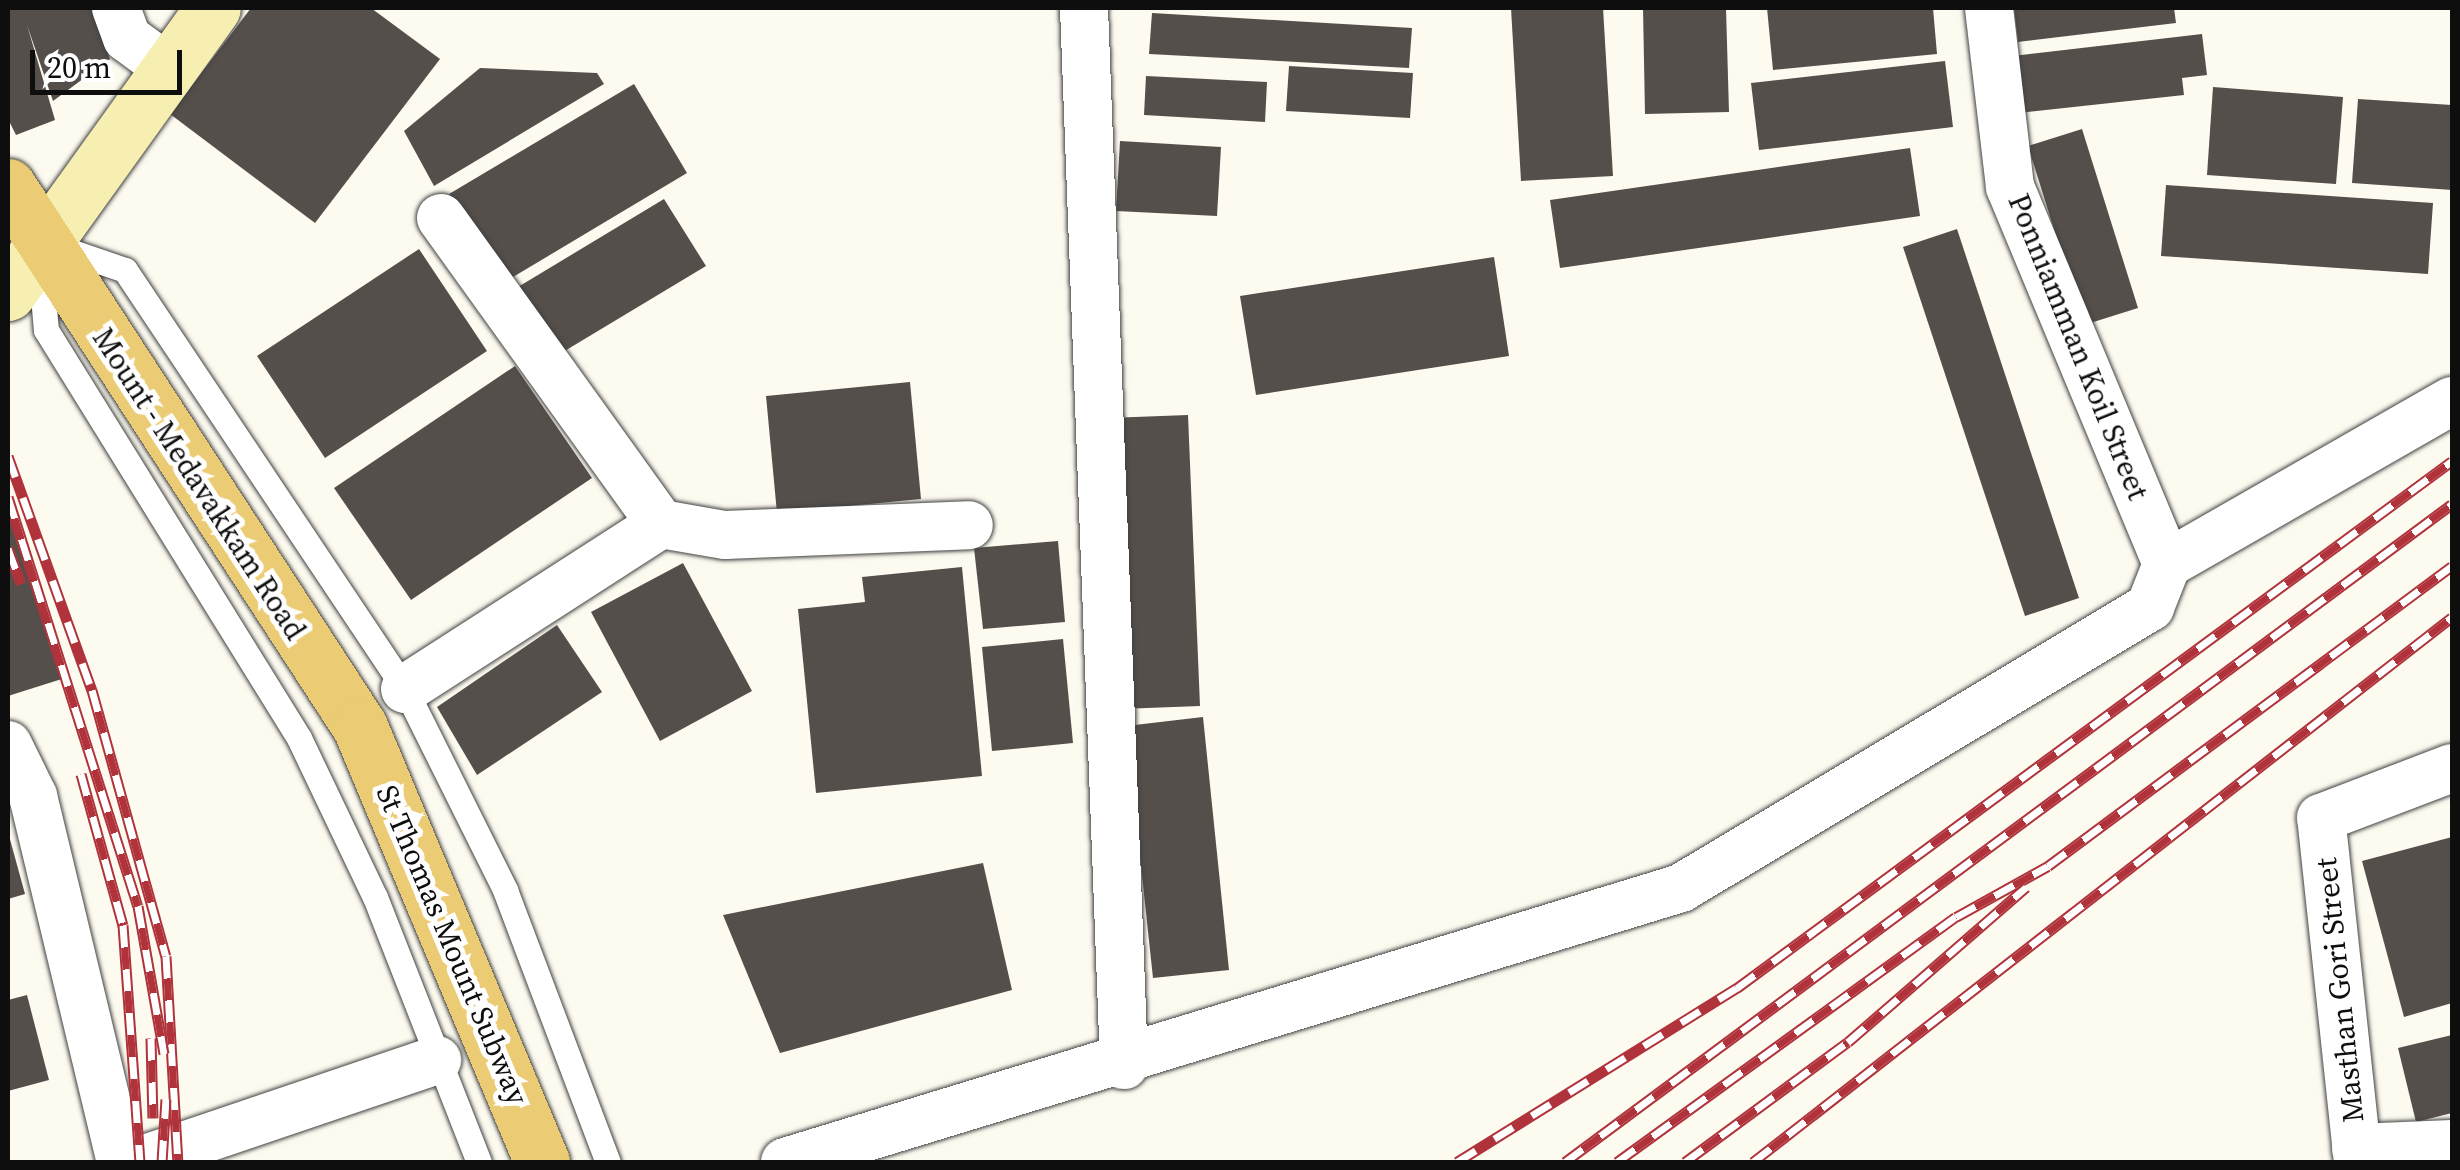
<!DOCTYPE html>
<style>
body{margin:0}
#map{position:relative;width:2460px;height:1170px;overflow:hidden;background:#fdfbf0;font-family:"Source Serif 4",serif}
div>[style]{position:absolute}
.building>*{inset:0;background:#554f4b}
.roads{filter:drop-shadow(0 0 2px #414141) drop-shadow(0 0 2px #414141)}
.lane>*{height:25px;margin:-12.5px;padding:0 12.5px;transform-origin:12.5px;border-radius:12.5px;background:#fff}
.street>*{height:48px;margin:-24px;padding:0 24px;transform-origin:24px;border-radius:24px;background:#fff}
.secondary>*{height:55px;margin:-27.5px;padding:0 27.5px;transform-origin:27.5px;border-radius:27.5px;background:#f7eeb2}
.primary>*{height:55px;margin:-27.5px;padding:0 27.5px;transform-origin:27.5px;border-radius:27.5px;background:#ebcb73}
.rail>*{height:11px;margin-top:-5.5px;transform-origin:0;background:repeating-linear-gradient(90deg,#fff 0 22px,#b0333c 0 44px);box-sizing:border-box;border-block:2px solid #b0333c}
span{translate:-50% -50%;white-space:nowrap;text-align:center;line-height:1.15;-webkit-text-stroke:10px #fff;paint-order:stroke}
.street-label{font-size:30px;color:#0e0e0e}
.frame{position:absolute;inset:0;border:10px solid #0e0e0e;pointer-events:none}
.scale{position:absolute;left:30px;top:50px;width:152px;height:45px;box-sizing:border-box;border:5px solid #0e0e0e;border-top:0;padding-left:12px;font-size:30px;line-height:35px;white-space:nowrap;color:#0e0e0e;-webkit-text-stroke:8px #fff;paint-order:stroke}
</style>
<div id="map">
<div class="building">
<i style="clip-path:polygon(8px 8px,93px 8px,110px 59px,53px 101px,27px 25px,55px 120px,16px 135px,8px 119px)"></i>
<i style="clip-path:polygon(251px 8px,371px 8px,440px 59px,315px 223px,170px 114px)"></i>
<i style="clip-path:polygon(1511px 8px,1603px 8px,1613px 176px,1521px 181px)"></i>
<i style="clip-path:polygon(1643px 8px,1726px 8px,1729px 112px,1645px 114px)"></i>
<i style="clip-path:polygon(1767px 8px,1933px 8px,1937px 54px,1773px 70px)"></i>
<i style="clip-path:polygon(2014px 8px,2174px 8px,2176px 23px,2018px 42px)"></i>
<i style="clip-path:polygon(1152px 13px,1412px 28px,1409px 68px,1149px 54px)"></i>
<i style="clip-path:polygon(2202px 34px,2207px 75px,2182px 78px,2184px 95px,2019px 113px,2013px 56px)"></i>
<i style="clip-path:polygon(1945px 61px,1953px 127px,1759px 150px,1751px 83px)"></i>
<i style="clip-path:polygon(1289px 66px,1413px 73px,1410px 118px,1286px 111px)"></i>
<i style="clip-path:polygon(480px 68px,597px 73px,604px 84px,434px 186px,404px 131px)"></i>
<i style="clip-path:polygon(1146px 76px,1267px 82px,1265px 122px,1144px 115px)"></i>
<i style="clip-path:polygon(634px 84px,687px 173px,503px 283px,449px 194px)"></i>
<i style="clip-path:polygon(2213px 87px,2343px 97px,2336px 184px,2207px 175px)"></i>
<i style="clip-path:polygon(2358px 99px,2452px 105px,2452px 190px,2352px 183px)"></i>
<i style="clip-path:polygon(2082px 129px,2138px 308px,2084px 325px,2028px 146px)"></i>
<i style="clip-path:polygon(1120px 141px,1221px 147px,1217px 216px,1116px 211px)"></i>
<i style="clip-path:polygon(1910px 148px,1920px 216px,1560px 268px,1550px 200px)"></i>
<i style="clip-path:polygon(2166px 185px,2433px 203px,2428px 274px,2161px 256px)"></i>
<i style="clip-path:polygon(664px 199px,706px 266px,558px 355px,518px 287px)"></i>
<i style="clip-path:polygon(1957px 229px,2079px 598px,2025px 616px,1903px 247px)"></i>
<i style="clip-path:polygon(419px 249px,487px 351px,325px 458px,257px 356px)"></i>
<i style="clip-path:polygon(1494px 257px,1509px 356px,1256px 395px,1240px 296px)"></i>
<i style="clip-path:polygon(515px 366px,592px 478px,411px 600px,334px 488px)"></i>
<i style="clip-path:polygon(910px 382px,921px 499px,777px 513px,766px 396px)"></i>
<i style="clip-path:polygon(1188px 415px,1200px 706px,1120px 709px,1108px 418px)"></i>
<i style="clip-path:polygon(8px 505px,65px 678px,8px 696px)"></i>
<i style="clip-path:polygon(1058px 541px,1065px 622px,983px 629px,974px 548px)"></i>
<i style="clip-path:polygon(683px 563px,752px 691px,660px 741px,591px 612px)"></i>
<i style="clip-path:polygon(962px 567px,982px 776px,816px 793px,798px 609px,865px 602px,862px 577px)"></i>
<i style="clip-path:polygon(557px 625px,602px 692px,477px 775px,437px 707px)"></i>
<i style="clip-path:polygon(1063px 639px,1073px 743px,992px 751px,982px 647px)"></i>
<i style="clip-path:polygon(1203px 717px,1229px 970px,1153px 978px,1126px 726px)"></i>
<i style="clip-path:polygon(8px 832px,25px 894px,8px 899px)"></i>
<i style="clip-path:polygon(2452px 837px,2452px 1003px,2404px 1017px,2362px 861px)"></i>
<i style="clip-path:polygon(983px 863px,1012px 990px,780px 1053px,723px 915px)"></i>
<i style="clip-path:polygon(27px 995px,49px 1080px,8px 1091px,8px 1000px)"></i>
<i style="clip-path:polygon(2452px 1035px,2452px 1113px,2416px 1122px,2398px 1048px)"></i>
</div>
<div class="roads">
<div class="lane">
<i style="left:55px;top:246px;width:74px;rotate:18.9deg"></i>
<i style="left:125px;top:270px;width:504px;rotate:56.25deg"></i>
<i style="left:405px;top:689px;width:225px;rotate:63.5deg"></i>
<i style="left:505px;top:890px;width:291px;rotate:69.3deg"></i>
<i style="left:40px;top:262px;width:68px;rotate:85deg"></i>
<i style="left:46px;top:330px;width:480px;rotate:58.2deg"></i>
<i style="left:299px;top:738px;width:176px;rotate:64.5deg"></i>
<i style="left:375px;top:897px;width:285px;rotate:68.6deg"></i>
</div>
<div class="street">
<i style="left:116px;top:8px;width:32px;rotate:70deg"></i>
<i style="left:127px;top:38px;width:56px;rotate:36.3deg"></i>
<i style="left:1084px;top:8px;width:1058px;rotate:87.83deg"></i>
<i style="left:1989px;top:8px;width:180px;rotate:83.3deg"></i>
<i style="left:2010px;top:187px;width:408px;rotate:67.4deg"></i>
<i style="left:441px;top:218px;width:377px;rotate:54.3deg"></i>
<i style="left:405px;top:689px;width:305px;rotate:-32.8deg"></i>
<i style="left:661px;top:524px;width:65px;rotate:9.8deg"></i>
<i style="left:725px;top:535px;width:244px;rotate:-2.3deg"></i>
<i style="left:8px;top:745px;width:57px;rotate:63.9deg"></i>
<i style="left:33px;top:796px;width:376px;rotate:76.5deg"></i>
<i style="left:2356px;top:1148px;width:96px;rotate:-2.4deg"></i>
<i style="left:136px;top:1162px;width:318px;rotate:-18.7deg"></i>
<i style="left:785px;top:1162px;width:937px;rotate:-17deg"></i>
<i style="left:1681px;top:888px;width:547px;rotate:-30.93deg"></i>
<i style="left:2150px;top:607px;width:46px;rotate:-68.4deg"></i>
<i style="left:2167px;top:564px;width:328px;rotate:-29.8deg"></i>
<i style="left:2358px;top:1162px;width:346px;rotate:-96.1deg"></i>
<i style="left:2321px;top:818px;width:140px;rotate:-20.9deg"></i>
</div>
<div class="secondary">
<i style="left:8px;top:293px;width:351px;rotate:-54.3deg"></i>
</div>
<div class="primary">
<i style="left:8px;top:186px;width:645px;rotate:56.95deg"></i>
<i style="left:360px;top:727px;width:472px;rotate:67.3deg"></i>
</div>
</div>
<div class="rail">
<i style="left:8px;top:456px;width:249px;rotate:70.3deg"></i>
<i style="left:92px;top:690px;width:276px;rotate:74.5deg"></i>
<i style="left:166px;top:956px;width:206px;rotate:86.7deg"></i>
<i style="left:8px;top:497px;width:429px;rotate:72.4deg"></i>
<i style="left:138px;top:906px;width:150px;rotate:80deg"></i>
<i style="left:8px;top:548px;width:38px;rotate:70deg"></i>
<i style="left:81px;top:774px;width:157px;rotate:74.5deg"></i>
<i style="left:123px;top:925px;width:238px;rotate:85.9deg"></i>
<i style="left:151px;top:1038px;width:80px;rotate:88.6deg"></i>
<i style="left:162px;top:1162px;width:63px;rotate:-86.4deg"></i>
<i style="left:1457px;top:1162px;width:330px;rotate:-31.9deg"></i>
<i style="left:1737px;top:988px;width:888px;rotate:-36.39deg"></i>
<i style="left:1565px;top:1162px;width:1104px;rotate:-36.57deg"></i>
<i style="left:1617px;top:1162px;width:418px;rotate:-35.9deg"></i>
<i style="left:1956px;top:917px;width:105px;rotate:-29deg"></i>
<i style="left:2048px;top:866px;width:503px;rotate:-36.6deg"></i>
<i style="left:1685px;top:1162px;width:202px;rotate:-36.4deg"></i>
<i style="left:1848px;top:1042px;width:236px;rotate:-41deg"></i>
<i style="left:1753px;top:1162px;width:886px;rotate:-37.94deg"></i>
</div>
<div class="street-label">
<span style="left:2078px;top:347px;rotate:68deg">Ponniamman Koil Street</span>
<span style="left:199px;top:484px;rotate:57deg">Mount - Medavakkam Road</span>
<span style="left:452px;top:945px;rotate:67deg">St Thomas Mount Subway</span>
<span style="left:2340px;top:990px;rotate:-96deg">Masthan Gori Street</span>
</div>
<div class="frame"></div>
<div class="scale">20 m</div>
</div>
